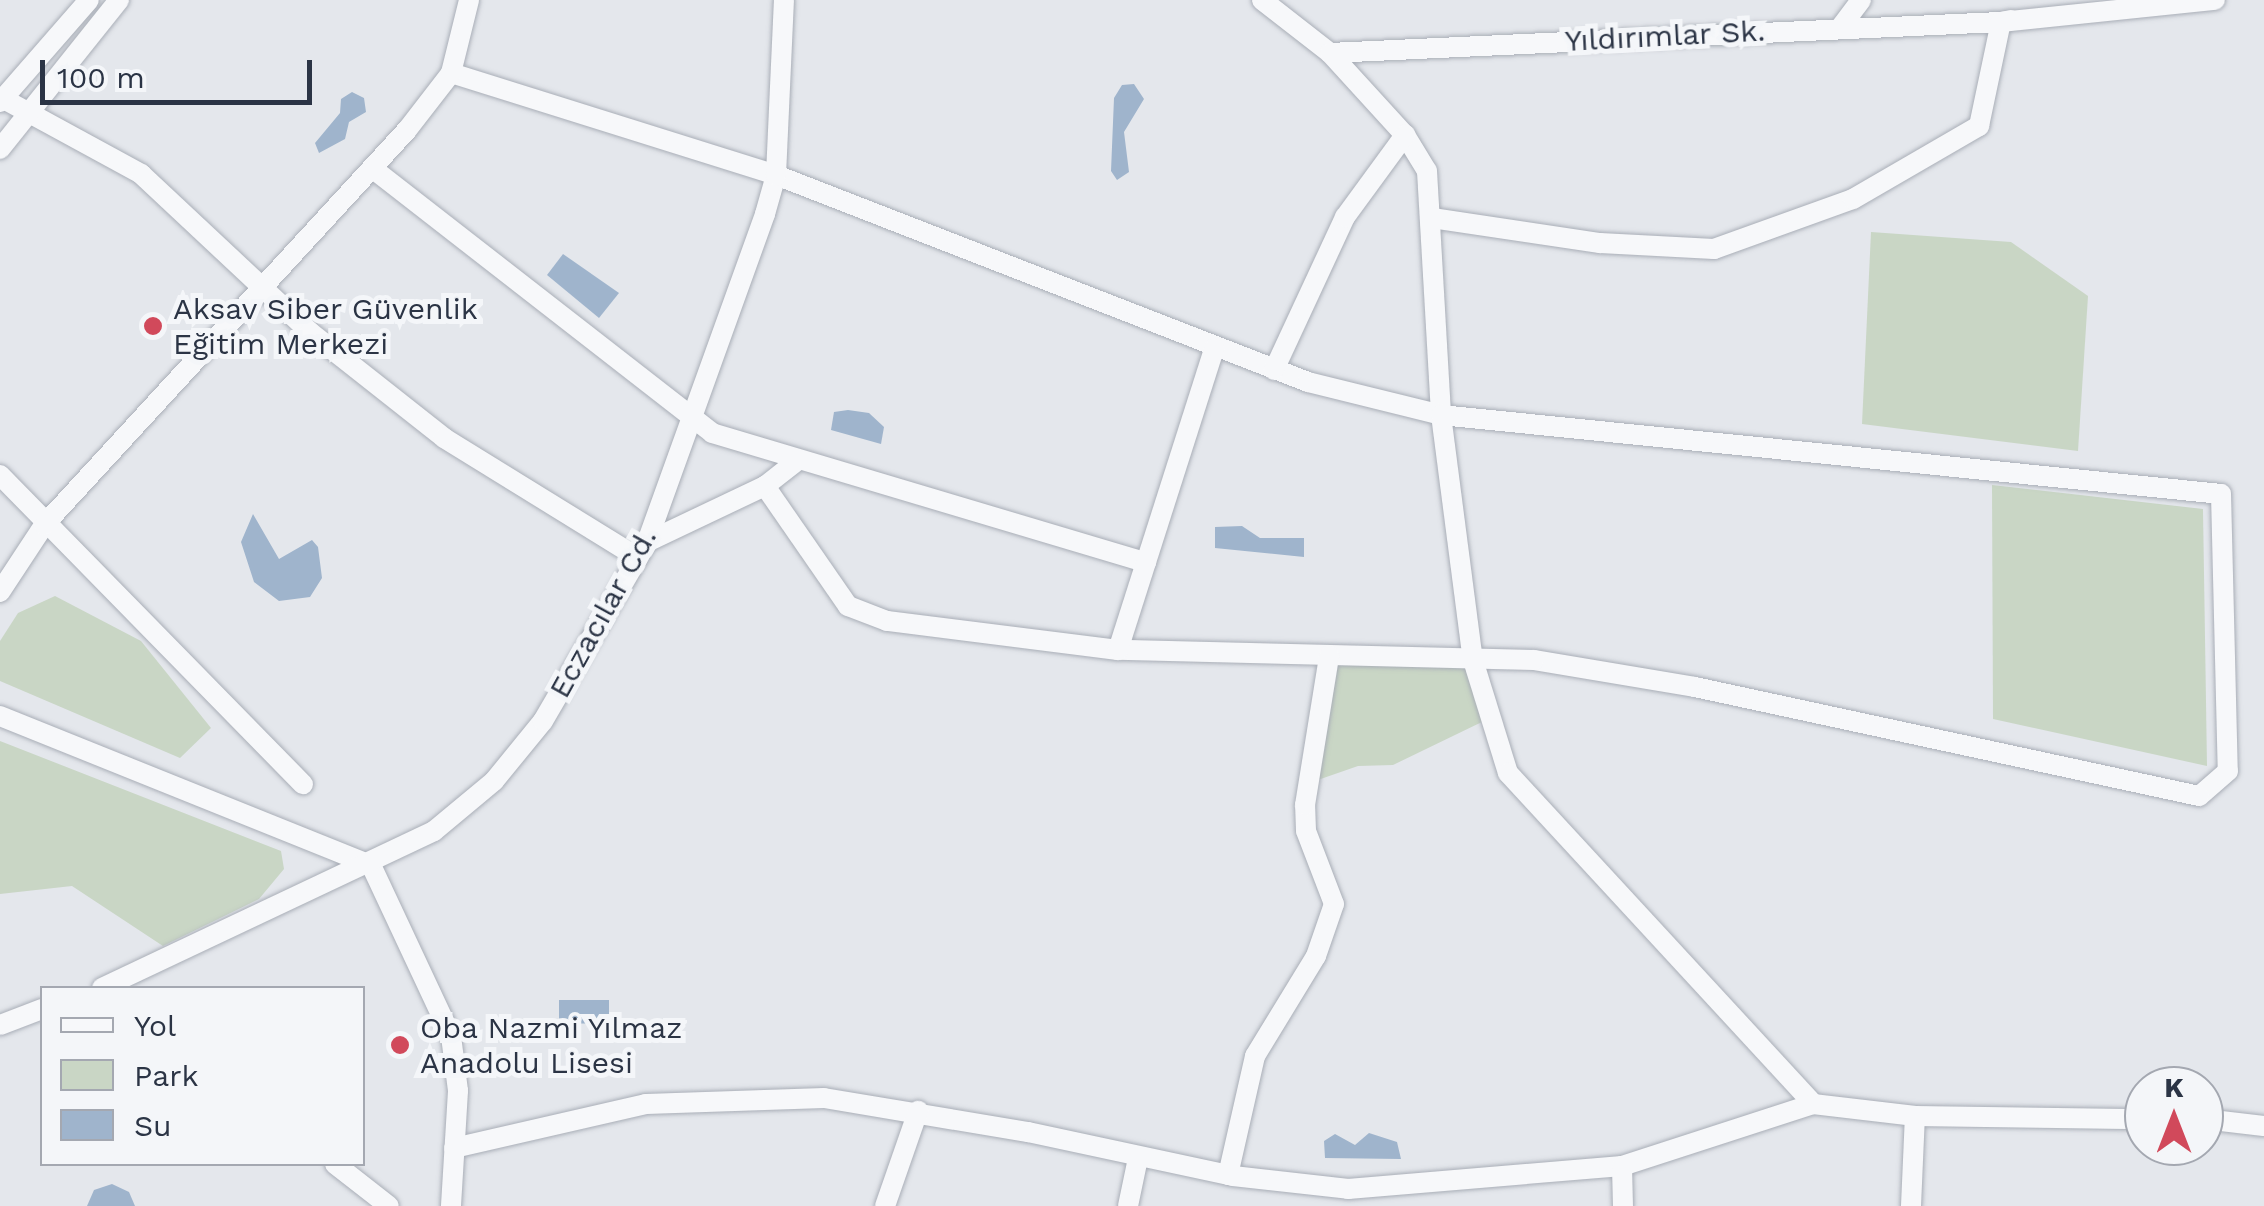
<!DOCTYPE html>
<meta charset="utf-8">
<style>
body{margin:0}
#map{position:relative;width:2264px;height:1206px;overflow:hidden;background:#e4e7ec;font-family:"Work Sans",sans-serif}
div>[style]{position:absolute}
.green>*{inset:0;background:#c9d6c5}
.water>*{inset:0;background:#9fb4cc}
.roads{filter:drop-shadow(0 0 2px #a9aeb7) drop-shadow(0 0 2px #a9aeb7)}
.minor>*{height:20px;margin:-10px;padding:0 10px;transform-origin:10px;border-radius:10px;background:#f7f8fa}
.dots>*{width:28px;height:28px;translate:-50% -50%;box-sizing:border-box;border:5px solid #f4f6f9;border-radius:50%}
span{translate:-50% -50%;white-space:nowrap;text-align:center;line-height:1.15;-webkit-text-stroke:10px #f4f6f9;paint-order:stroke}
.street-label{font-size:30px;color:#2b3445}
.poi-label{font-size:30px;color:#2b3445}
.left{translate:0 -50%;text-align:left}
.legend{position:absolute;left:40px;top:986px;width:325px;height:180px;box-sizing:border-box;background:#f4f6f9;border:2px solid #a4a8b1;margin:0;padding:12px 18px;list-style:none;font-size:30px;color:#2b3445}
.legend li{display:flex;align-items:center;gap:20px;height:50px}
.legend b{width:50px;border:2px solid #a4a8b1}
.north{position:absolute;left:2124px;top:1066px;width:100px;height:100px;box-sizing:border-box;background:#f4f6f9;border:2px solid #a4a8b1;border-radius:50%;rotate:0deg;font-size:28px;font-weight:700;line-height:40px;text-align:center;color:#2b3445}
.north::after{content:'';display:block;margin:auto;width:35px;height:45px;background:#d1495b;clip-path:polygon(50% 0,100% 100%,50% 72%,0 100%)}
.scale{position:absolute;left:40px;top:60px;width:272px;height:45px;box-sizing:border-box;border:5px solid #2b3445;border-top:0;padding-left:12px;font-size:30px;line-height:35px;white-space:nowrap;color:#2b3445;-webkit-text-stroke:8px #f4f6f9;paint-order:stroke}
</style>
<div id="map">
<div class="green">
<i style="clip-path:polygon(1871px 232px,2011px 242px,2088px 296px,2078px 451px,1862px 424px)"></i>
<i style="clip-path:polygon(1992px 485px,2203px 509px,2207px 766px,1993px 719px)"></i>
<i style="clip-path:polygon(55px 596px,141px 641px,211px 728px,180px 758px,0 681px,0 641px,18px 613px)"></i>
<i style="clip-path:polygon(1334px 661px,1469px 664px,1486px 720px,1393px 765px,1358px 766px,1312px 782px)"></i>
<i style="clip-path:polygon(0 741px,281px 851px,284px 869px,259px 899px,163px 946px,72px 886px,0 894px)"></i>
</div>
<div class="water">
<i style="clip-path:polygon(1134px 84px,1144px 99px,1124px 132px,1129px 172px,1117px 180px,1111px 171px,1114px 98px,1122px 85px)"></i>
<i style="clip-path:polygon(352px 92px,364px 98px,366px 112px,349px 122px,345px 139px,319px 153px,315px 143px,340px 113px,341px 99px)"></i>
<i style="clip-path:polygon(563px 254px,619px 293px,599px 318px,547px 275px)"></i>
<i style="clip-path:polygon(848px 410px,869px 413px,884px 427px,881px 444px,831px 430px,834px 412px)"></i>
<i style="clip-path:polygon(253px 514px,279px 559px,312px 540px,318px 547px,322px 578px,310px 597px,279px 601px,254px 582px,241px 542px)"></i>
<i style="clip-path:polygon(1242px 526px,1260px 538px,1304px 538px,1304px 557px,1215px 548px,1215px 527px)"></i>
<i style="clip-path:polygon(559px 1000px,609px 1000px,609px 1023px,559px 1024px)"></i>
<i style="clip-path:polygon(1369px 1133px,1397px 1142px,1401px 1159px,1325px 1158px,1324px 1141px,1335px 1134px,1355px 1145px)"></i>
<i style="clip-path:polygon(112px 1184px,129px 1192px,135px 1206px,87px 1206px,94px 1190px)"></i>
</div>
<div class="roads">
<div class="minor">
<i style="left:1262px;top:0;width:86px;rotate:37.9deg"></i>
<i style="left:1330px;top:53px;width:111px;rotate:47.6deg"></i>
<i style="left:1405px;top:135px;width:42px;rotate:58.6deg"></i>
<i style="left:1427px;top:171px;width:244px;rotate:86.7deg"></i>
<i style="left:1441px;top:415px;width:247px;rotate:82.6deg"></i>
<i style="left:1473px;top:660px;width:118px;rotate:72.8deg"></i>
<i style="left:1508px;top:773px;width:450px;rotate:47.3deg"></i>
<i style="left:1813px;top:1104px;width:103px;rotate:6.7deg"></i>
<i style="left:1915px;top:1116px;width:229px;rotate:0.8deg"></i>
<i style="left:1840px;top:28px;width:35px;rotate:-53deg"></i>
<i style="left:1330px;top:53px;width:672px;rotate:-2.65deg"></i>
<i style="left:2001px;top:22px;width:215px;rotate:-5.9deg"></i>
<i style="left:451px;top:73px;width:341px;rotate:17.4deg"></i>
<i style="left:776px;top:175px;width:571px;rotate:21.26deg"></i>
<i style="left:1308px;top:382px;width:137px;rotate:13.9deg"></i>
<i style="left:1441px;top:415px;width:784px;rotate:5.78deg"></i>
<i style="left:2221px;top:494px;width:277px;rotate:88.6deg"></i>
<i style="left:2228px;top:771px;width:38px;rotate:139deg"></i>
<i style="left:2199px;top:796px;width:516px;rotate:-167.8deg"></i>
<i style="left:1695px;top:687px;width:163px;rotate:-170.5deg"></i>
<i style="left:1534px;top:660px;width:416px;rotate:-178.6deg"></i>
<i style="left:1118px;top:650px;width:233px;rotate:-172.8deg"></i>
<i style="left:887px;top:621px;width:42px;rotate:-159deg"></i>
<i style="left:848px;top:606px;width:146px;rotate:-124.7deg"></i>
<i style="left:0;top:97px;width:161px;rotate:28.6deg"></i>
<i style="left:141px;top:174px;width:231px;rotate:43.1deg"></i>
<i style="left:310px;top:332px;width:171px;rotate:38.3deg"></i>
<i style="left:444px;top:438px;width:228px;rotate:31.7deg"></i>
<i style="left:0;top:102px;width:135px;rotate:-48.9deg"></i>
<i style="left:0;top:149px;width:191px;rotate:-51.4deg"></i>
<i style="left:372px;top:168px;width:431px;rotate:37.9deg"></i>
<i style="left:712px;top:433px;width:453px;rotate:16.6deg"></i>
<i style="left:1432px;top:218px;width:170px;rotate:8.5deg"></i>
<i style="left:1600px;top:243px;width:114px;rotate:3deg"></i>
<i style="left:1714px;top:249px;width:148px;rotate:-19.8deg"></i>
<i style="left:1853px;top:199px;width:146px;rotate:-30.1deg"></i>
<i style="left:1979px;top:126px;width:106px;rotate:-78.1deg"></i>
<i style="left:2001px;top:22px;width:10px;rotate:-11deg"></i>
<i style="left:1274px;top:370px;width:169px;rotate:-65.1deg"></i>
<i style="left:1345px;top:217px;width:102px;rotate:-53.8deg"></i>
<i style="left:0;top:475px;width:433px;rotate:45.6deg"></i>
<i style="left:647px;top:542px;width:131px;rotate:-25.4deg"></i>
<i style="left:765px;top:486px;width:42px;rotate:-38.2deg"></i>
<i style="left:0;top:592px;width:80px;rotate:-56.7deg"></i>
<i style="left:44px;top:525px;width:536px;rotate:-47.42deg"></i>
<i style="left:407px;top:130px;width:72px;rotate:-52.3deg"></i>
<i style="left:451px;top:73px;width:75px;rotate:-76.1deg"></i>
<i style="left:1118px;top:650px;width:316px;rotate:-72.3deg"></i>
<i style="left:0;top:716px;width:400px;rotate:21.9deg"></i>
<i style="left:371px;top:865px;width:189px;rotate:64.9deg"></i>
<i style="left:451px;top:1036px;width:55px;rotate:82.7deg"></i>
<i style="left:458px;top:1091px;width:115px;rotate:93.5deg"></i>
<i style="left:102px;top:988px;width:367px;rotate:-25.3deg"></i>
<i style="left:434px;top:831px;width:78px;rotate:-39.8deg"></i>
<i style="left:494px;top:781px;width:77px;rotate:-50.8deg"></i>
<i style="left:543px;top:721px;width:207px;rotate:-59.8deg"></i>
<i style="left:647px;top:542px;width:349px;rotate:-70.2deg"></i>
<i style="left:765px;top:214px;width:41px;rotate:-74.2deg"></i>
<i style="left:776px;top:175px;width:175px;rotate:-87.4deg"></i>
<i style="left:0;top:1025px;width:45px;rotate:-20.9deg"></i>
<i style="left:2204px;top:1119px;width:60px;rotate:6.7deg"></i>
<i style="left:454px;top:1148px;width:197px;rotate:-12.9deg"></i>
<i style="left:646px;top:1104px;width:178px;rotate:-1.9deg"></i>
<i style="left:824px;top:1098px;width:207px;rotate:9.5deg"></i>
<i style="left:1028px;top:1132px;width:210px;rotate:12.1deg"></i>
<i style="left:1233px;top:1176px;width:116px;rotate:6.4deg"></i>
<i style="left:1348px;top:1189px;width:275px;rotate:-4.8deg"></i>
<i style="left:1622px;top:1166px;width:201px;rotate:-18deg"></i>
<i style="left:335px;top:1164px;width:68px;rotate:37.9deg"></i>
<i style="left:1622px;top:1166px;width:40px;rotate:88.6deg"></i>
<i style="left:1228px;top:1175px;width:122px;rotate:-77.2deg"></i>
<i style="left:1255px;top:1056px;width:117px;rotate:-58.6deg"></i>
<i style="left:1316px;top:956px;width:55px;rotate:-70.9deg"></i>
<i style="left:1334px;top:904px;width:78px;rotate:-111deg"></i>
<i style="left:1306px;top:831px;width:26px;rotate:-92deg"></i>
<i style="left:1305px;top:805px;width:151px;rotate:-80.8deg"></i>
<i style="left:885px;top:1206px;width:101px;rotate:-70.8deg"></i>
<i style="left:1128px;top:1206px;width:49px;rotate:-78.2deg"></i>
<i style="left:1911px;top:1206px;width:90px;rotate:-87.5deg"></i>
</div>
</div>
<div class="dots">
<i style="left:153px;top:326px;background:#d1495b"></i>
<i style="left:400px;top:1045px;background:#d1495b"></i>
</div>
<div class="street-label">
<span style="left:1665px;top:36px;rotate:-3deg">Yıldırımlar Sk.</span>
<span style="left:603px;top:613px;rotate:-61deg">Eczacılar Cd.</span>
</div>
<div class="poi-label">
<span class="left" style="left:173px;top:326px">Aksav Siber Güvenlik<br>Eğitim Merkezi</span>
<span class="left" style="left:420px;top:1045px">Oba Nazmi Yılmaz<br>Anadolu Lisesi</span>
</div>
<ul class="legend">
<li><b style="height:12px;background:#f7f8fa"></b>Yol</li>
<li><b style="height:28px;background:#c9d6c5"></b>Park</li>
<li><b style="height:28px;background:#9fb4cc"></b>Su</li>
</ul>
<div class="north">K</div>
<div class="scale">100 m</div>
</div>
